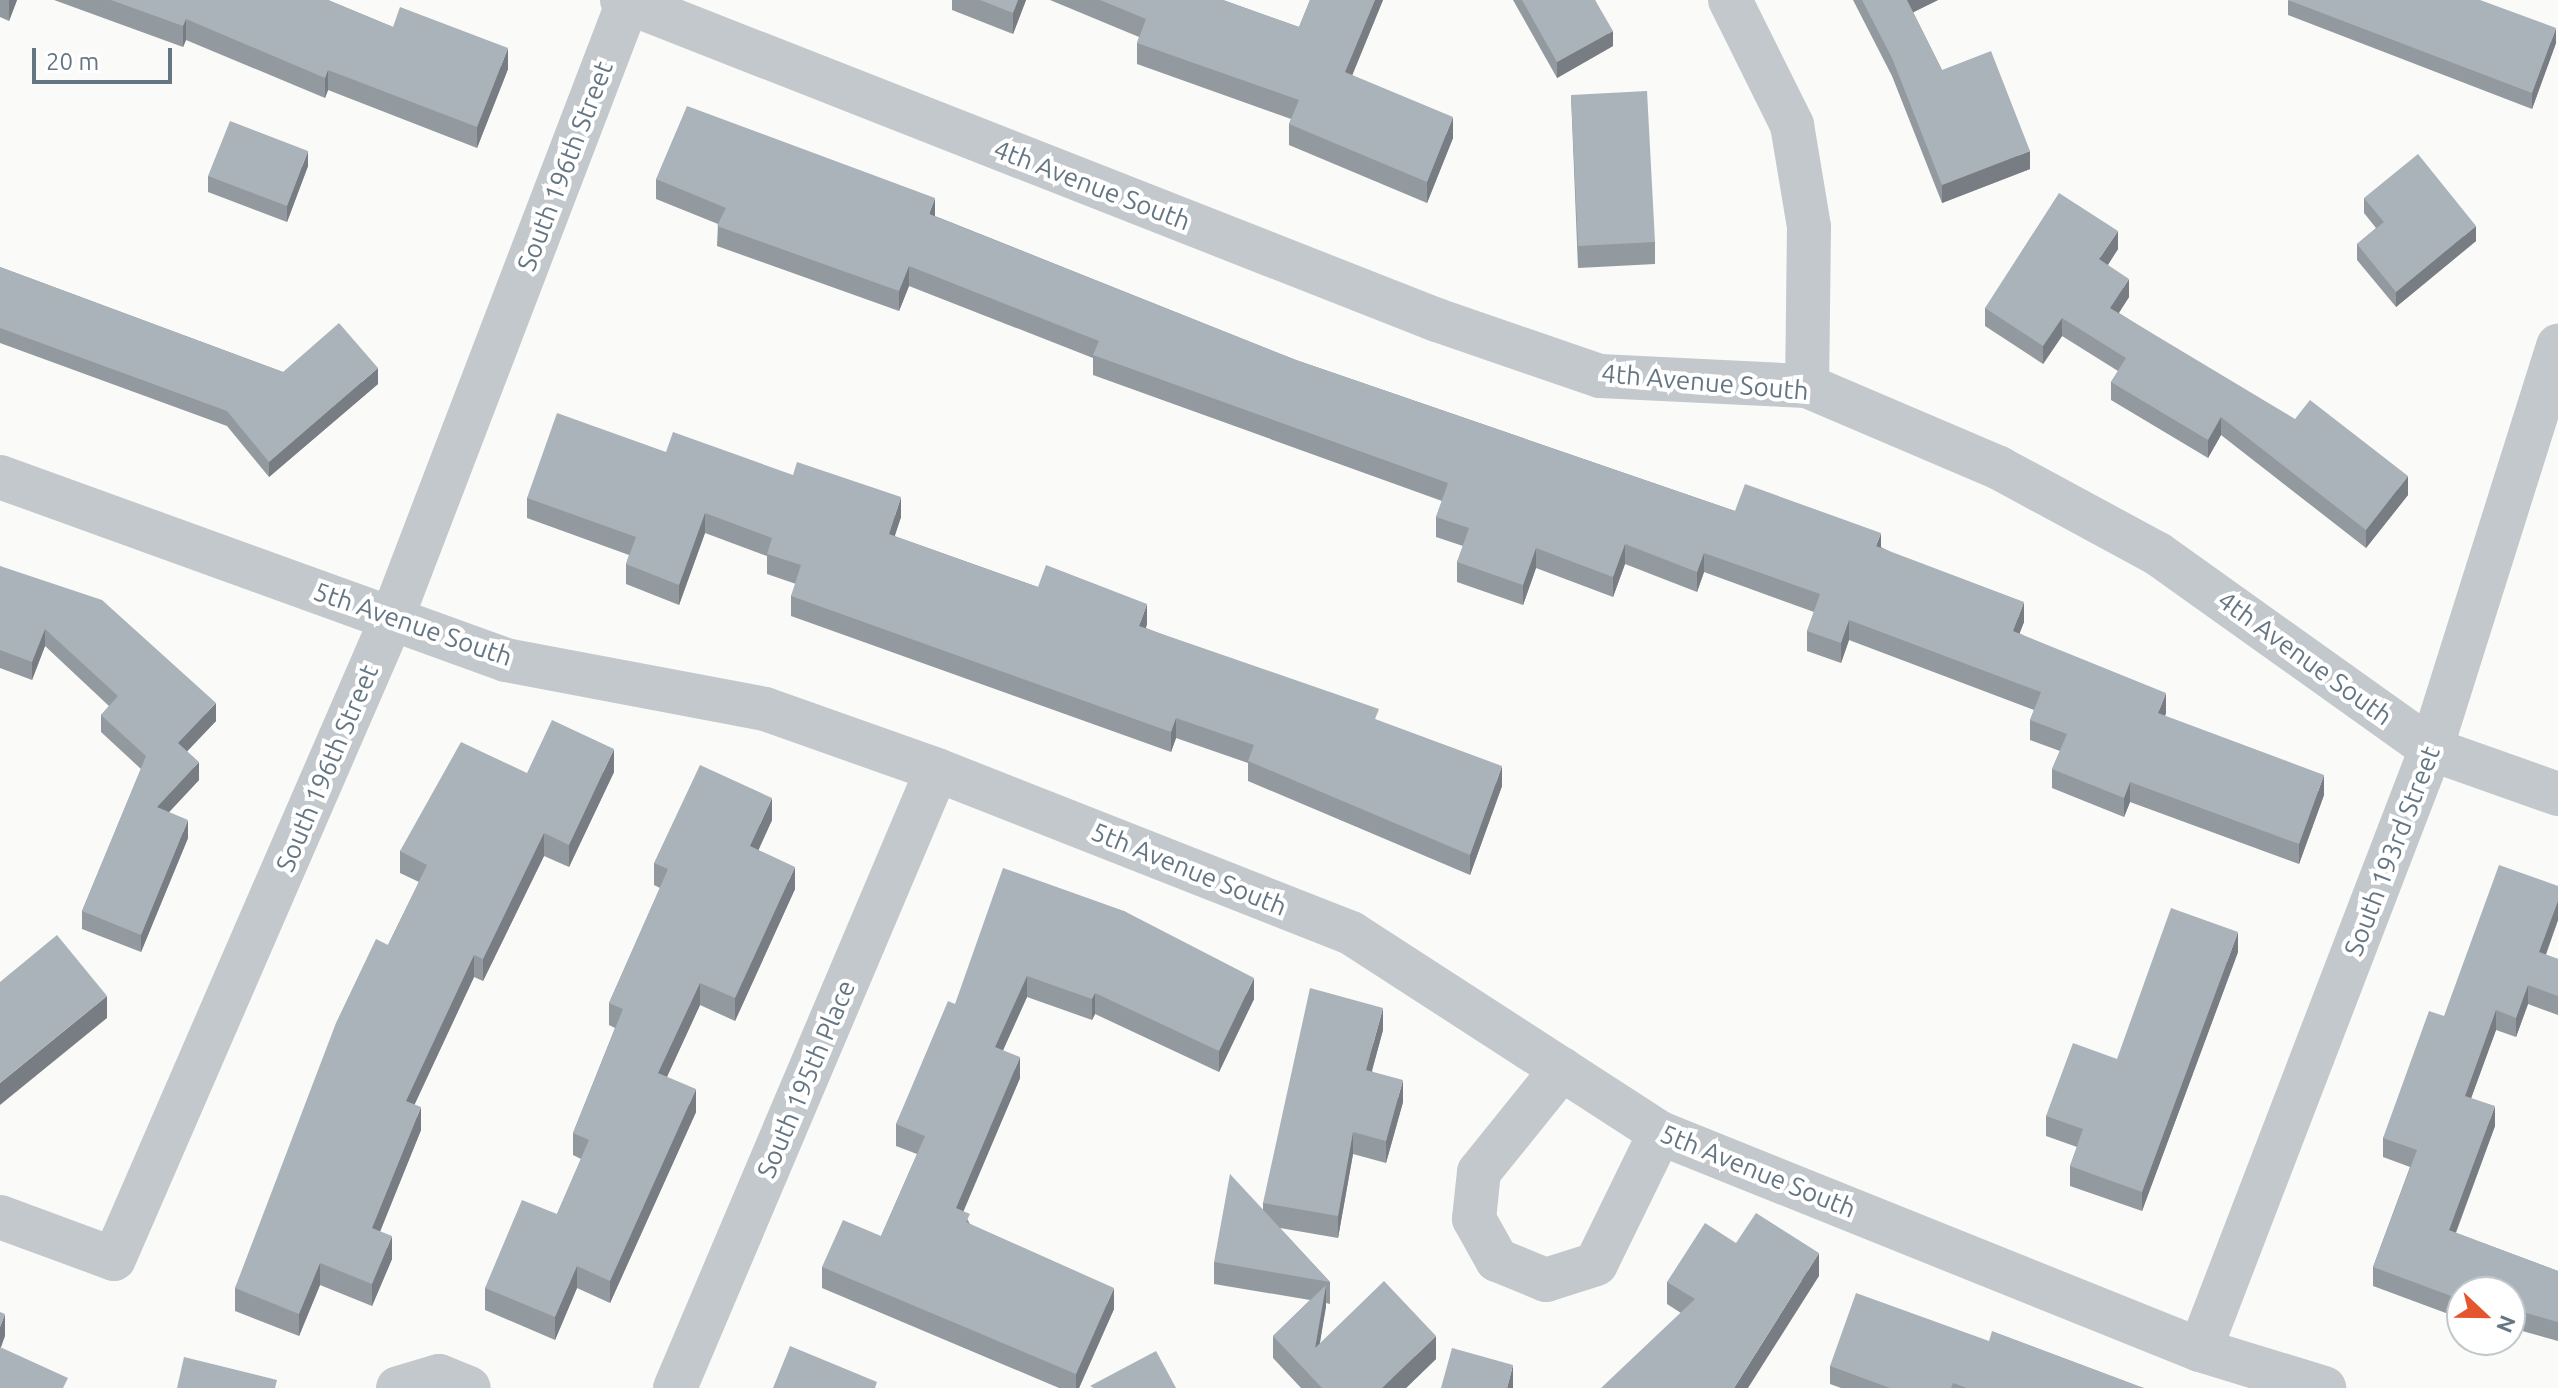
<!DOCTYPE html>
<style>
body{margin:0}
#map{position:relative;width:2558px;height:1388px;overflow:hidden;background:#fafaf8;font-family:Ubuntu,sans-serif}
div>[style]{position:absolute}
.minor>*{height:44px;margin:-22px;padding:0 22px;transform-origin:22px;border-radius:22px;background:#c3c8cc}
.wall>*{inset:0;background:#929a9f}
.shaded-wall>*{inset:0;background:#777d82}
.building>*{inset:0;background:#aab3b9}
span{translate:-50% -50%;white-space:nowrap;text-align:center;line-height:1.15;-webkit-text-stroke:8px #fff;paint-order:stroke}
.street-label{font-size:26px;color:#657683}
.north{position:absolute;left:2446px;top:1276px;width:80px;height:80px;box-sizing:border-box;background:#fff;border:2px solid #c1c8cd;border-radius:50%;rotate:112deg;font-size:22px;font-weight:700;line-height:32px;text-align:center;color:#657683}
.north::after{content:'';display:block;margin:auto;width:28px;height:36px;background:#e4572e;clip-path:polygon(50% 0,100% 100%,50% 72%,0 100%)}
.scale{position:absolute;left:32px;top:48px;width:140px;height:36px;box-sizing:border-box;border:4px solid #657683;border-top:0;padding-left:10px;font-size:24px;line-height:28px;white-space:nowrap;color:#657683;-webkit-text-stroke:6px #fff;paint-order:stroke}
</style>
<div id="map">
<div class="minor">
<i style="left:622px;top:0;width:876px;rotate:21.44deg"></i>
<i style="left:1437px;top:320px;width:172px;rotate:19deg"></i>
<i style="left:1600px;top:376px;width:207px;rotate:2.8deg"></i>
<i style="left:1807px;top:386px;width:209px;rotate:23.1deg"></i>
<i style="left:1999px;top:468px;width:181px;rotate:28.4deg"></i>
<i style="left:2158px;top:554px;width:335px;rotate:35.5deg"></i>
<i style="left:2431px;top:749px;width:135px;rotate:19.5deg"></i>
<i style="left:1730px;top:0;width:140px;rotate:63.6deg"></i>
<i style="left:1792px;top:125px;width:103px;rotate:80.5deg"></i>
<i style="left:1809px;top:227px;width:159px;rotate:90.7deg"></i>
<i style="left:0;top:477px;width:538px;rotate:19.88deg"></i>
<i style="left:506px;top:660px;width:264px;rotate:10.7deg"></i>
<i style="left:765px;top:709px;width:182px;rotate:19.5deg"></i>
<i style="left:937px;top:770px;width:445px;rotate:21.5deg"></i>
<i style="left:1351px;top:933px;width:368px;rotate:32.9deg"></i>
<i style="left:1660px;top:1133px;width:582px;rotate:21.89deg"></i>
<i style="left:2200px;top:1350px;width:130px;rotate:17deg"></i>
<i style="left:1562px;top:1069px;width:132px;rotate:128.9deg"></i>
<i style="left:1479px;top:1172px;width:47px;rotate:96.1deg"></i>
<i style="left:1474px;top:1219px;width:47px;rotate:60.7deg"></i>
<i style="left:1497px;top:1260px;width:53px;rotate:22.2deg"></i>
<i style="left:1546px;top:1280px;width:52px;rotate:-17.7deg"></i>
<i style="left:1596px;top:1264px;width:146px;rotate:-64deg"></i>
<i style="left:0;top:1217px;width:121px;rotate:20.2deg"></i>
<i style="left:114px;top:1259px;width:699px;rotate:-66.55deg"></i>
<i style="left:392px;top:618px;width:660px;rotate:-69.04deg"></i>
<i style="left:2200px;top:1350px;width:644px;rotate:-68.98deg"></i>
<i style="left:2431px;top:749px;width:423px;rotate:-72.5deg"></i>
<i style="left:398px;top:1388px;width:43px;rotate:-16.3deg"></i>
<i style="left:439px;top:1376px;width:32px;rotate:22deg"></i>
<i style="left:675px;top:1388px;width:671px;rotate:-67.03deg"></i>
</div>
<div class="wall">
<i style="clip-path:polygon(0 0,17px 0,9px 21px,0 17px)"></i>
<i style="clip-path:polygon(54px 0,328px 0,393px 27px,508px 69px,477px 148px,328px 90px,325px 98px,186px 40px,183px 47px)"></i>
<i style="clip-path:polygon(952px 0,1026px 0,1013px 34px,952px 10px)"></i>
<i style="clip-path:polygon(1050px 0,1223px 0,1299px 27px,1310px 0,1383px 0,1352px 75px,1453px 138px,1427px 203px,1289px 145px,1289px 124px,1291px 119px,1137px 64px,1137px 43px,1139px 37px)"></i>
<i style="clip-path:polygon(1513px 0,1595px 0,1613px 46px,1557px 78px)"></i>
<i style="clip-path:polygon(1853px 0,1938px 0,1913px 12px,1942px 70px,2030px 169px,1942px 203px,1892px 76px)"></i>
<i style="clip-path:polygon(2288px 0,2556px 43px,2532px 109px,2288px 15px)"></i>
<i style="clip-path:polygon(1571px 95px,1655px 242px,1655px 264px,1578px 268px)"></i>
<i style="clip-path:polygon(308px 166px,287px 222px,208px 192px,208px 176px)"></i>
<i style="clip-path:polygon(656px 179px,935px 216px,1296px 360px,1735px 511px,1881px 547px,2024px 622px,2019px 633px,2166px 713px,2165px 716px,2324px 795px,2299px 864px,2130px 802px,2124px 817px,2052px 788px,2052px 769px,2060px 751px,2030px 740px,2030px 720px,2034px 710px,1849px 640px,1841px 663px,1807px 651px,1807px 631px,1814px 612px,1704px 572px,1697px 592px,1625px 564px,1613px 597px,1536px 568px,1523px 605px,1457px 582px,1457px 562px,1463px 546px,1436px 537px,1436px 517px,1442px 501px,1093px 375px,1093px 358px,909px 286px,899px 311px,717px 246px,718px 224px,656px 199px)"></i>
<i style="clip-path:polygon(2364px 198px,2476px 241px,2396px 307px,2357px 260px,2357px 244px,2376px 228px,2364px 213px)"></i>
<i style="clip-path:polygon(2118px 249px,2108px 265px,2129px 297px,2119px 313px,2408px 495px,2366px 548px,2221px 435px,2208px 458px,2111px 400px,2111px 382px,2118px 371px,2062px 336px,2043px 364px,1985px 326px,1985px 308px)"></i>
<i style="clip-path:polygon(0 267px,283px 372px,378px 384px,269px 477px,227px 426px,0 343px)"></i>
<i style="clip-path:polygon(666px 452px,901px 517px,894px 536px,1038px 587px,1147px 624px,1146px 628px,1379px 721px,1502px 786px,1470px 875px,1248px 781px,1248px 763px,1176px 738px,1171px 752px,791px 616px,791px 596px,796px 584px,767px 574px,767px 556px,705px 533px,679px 605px,626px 584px,626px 564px,629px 555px,527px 518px,527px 498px)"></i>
<i style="clip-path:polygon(0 566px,216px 721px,187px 751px,199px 780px,169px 812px,188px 838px,141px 952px,82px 929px,82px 911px,141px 769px,101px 732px,101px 715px,109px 706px,45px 646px,32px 680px,0 668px)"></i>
<i style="clip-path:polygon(614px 772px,569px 867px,544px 856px,483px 981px,474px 977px,414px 1105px,421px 1130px,380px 1232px,392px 1259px,372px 1306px,320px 1285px,299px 1336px,235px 1311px,235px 1288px,388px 945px,419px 882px,400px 873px,400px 851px,527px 773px)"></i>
<i style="clip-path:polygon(772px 820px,758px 850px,795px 889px,735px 1021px,700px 1005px,667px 1077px,696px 1112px,610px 1303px,577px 1288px,555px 1340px,485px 1310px,485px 1288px,557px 1214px,581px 1159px,573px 1155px,573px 1133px,615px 1028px,609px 1025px,609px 1003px,660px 888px,654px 885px,654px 863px)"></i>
<i style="clip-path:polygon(2558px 886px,2558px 920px,2546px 955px,2558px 959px,2558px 1015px,2528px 1004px,2516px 1037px,2496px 1030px,2471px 1098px,2495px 1126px,2456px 1233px,2558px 1271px,2558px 1341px,2515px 1329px,2512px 1338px,2510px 1337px,2510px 1292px,2462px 1292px,2462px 1319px,2373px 1286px,2373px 1267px,2410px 1167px,2383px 1157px,2383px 1138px)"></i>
<i style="clip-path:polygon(1124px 911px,1254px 999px,1219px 1072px,1095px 1014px,1092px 1020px,1027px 997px,1003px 1050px,1020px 1078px,963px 1211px,970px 1224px,1114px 1309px,1079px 1388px,1059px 1388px,822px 1288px,822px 1267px,881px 1236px,917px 1154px,896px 1146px,896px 1124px,955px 1004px)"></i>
<i style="clip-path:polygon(2238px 952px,2142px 1211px,2070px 1186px,2070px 1166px,2077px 1147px,2046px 1136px,2046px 1116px,2117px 1059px)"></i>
<i style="clip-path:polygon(1383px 1030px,1372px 1071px,1403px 1102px,1386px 1163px,1353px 1154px,1338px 1238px,1280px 1228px,1330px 1282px,1330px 1304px,1326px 1303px,1320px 1343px,1436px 1359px,1406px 1388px,1301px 1388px,1273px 1358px,1273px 1336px,1310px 1300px,1214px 1284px,1214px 1262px,1263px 1210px,1263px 1203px)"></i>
<i style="clip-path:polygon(1736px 1243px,1819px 1276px,1681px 1313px,1667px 1304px,1667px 1282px)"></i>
<i style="clip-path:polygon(1989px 1341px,2144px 1388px,1841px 1388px,1830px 1384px,1830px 1366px)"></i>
</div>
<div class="shaded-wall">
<i style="clip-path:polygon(9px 0,17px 0,9px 21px)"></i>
<i style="clip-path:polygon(1018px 0,1026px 0,1013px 34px,1013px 13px)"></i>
<i style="clip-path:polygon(1375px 0,1383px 0,1345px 93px,1345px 72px)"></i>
<i style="clip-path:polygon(1906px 0,1938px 0,1906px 16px)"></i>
<i style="clip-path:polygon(186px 19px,186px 40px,183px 47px,183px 26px)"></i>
<i style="clip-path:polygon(2556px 28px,2556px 43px,2532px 109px,2532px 93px)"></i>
<i style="clip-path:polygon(1613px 31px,1613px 46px,1557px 78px,1557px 62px)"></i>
<i style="clip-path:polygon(508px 48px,508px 69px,477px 148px,477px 127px)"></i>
<i style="clip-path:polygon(328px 70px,328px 90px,325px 98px,325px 78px)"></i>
<i style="clip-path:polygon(1453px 117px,1453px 138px,1427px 203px,1427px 182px)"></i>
<i style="clip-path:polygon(308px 151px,308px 166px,287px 222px,287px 206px)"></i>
<i style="clip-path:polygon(2030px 151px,2030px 169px,1942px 203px,1942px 185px)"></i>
<i style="clip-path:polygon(935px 198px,935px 217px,929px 214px)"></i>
<i style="clip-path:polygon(2476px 226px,2476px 241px,2396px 307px,2396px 292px)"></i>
<i style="clip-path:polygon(2118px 231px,2118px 249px,2099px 278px,2099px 259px)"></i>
<i style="clip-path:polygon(909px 266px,909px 286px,899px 311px,899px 291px)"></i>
<i style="clip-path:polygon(2129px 279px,2129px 297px,2110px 326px,2110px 308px)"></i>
<i style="clip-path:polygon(2062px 318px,2062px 336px,2043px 364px,2043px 346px)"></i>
<i style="clip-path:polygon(378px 368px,378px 384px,269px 477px,269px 462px)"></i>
<i style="clip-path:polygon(2221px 417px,2221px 435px,2208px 458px,2208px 440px)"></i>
<i style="clip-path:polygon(2408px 476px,2408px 495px,2366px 548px,2366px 530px)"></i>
<i style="clip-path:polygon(901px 497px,901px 517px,889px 554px,889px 534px)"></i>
<i style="clip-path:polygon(705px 513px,705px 533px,679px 605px,679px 585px)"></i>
<i style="clip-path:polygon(1881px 533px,1881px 552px,1876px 546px)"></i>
<i style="clip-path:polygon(1625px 544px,1625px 564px,1613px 597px,1613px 577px)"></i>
<i style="clip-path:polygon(1536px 548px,1536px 568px,1523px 605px,1523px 585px)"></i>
<i style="clip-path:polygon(1704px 553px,1704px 572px,1697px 592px,1697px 572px)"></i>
<i style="clip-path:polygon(2024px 602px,2024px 622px,2013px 651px,2013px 631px)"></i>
<i style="clip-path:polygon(1147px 604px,1147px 624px,1139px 646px,1139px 626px)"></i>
<i style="clip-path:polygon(1849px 620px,1849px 640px,1841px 663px,1841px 643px)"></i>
<i style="clip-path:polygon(45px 629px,45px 646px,32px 680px,32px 662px)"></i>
<i style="clip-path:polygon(2166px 693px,2166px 713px,2158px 733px,2158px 713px)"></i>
<i style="clip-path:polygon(216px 703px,216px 721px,178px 761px,178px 743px)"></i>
<i style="clip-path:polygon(1176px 718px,1176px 738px,1171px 752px,1171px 732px)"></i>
<i style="clip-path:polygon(614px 749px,614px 772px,569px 867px,569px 845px)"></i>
<i style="clip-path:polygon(199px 762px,199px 780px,157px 825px,157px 807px)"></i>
<i style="clip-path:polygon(1502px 766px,1502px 786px,1470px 875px,1470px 855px)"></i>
<i style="clip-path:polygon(2324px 775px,2324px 795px,2299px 864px,2299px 844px)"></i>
<i style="clip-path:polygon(2130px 782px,2130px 802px,2124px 817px,2124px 798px)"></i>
<i style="clip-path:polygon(772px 798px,772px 820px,750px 869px,750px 846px)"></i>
<i style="clip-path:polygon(188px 820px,188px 838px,141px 952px,141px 935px)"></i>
<i style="clip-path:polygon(544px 833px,544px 856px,483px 981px,483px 959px)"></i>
<i style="clip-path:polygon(795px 867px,795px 889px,735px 1021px,735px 998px)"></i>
<i style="clip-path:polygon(2558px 901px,2558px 920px,2539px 972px,2539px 952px)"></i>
<i style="clip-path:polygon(2238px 932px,2238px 952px,2142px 1211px,2142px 1192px)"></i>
<i style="clip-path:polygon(474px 955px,474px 977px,406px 1123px,406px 1101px)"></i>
<i style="clip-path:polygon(1027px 976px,1027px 997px,995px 1068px,995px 1047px)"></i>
<i style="clip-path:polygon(1254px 978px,1254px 999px,1219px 1072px,1219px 1051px)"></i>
<i style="clip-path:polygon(700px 983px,700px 1005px,658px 1096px,658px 1073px)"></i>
<i style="clip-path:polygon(2528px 985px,2528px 1004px,2516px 1037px,2516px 1018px)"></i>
<i style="clip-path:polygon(1095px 993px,1095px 1014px,1092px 1020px,1092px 999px)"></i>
<i style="clip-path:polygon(107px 996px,107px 1018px,0 1105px,0 1083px)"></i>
<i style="clip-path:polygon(1383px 1008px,1383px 1030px,1366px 1092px,1366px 1070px)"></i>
<i style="clip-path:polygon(2496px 1010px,2496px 1030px,2465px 1115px,2465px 1096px)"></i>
<i style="clip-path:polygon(1020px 1057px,1020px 1078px,956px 1229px,956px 1208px)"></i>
<i style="clip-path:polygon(1403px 1080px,1403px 1102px,1386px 1163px,1386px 1141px)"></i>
<i style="clip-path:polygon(696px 1089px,696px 1112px,610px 1303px,610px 1281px)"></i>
<i style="clip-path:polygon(2495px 1106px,2495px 1126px,2449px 1250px,2449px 1230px)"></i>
<i style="clip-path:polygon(421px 1107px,421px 1130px,372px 1251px,372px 1228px)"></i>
<i style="clip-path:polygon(1353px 1132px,1353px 1154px,1338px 1238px,1338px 1216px)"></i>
<i style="clip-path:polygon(392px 1236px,392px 1259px,372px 1306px,372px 1284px)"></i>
<i style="clip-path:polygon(1819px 1253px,1819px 1276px,1748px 1388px,1734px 1388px)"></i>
<i style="clip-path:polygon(320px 1263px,320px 1285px,299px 1336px,299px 1314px)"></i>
<i style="clip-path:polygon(577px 1266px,577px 1288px,555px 1340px,555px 1317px)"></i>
<i style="clip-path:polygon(1326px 1285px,1326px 1307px,1315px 1370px,1315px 1348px)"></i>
<i style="clip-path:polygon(1114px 1288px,1114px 1309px,1079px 1388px,1076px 1388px,1076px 1374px)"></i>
<i style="clip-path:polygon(2515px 1310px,2515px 1329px,2512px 1338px,2512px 1318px)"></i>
<i style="clip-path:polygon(5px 1314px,5px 1336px,0 1350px,0 1327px)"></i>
<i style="clip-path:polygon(1436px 1336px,1436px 1359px,1406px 1388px,1382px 1388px)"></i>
<i style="clip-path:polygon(1513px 1365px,1513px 1388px,1507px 1388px)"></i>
</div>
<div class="building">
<i style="clip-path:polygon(111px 0,328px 0,393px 27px,400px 7px,508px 48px,477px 127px,328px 70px,325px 78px,186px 19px,183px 26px)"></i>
<i style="clip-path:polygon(980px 0,1018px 0,1013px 13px)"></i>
<i style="clip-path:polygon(1100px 0,1223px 0,1299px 27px,1310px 0,1375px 0,1345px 72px,1453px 117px,1427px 182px,1289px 124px,1299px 100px,1137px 43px,1146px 19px)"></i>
<i style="clip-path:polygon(1522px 0,1595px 0,1613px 31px,1557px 62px)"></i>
<i style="clip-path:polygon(1862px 0,1907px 0,1942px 70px,1991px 51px,2030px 151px,1942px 185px,1892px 58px)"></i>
<i style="clip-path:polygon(2288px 0,2480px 0,2556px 28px,2532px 93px)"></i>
<i style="clip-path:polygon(1647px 91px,1655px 242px,1578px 246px,1571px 95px)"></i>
<i style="clip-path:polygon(687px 106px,935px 198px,929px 214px,1296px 360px,1735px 511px,1745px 484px,1881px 533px,1876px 546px,2024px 602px,2013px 631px,2166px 693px,2158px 713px,2324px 775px,2299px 844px,2130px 782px,2124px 798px,2052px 769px,2067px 734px,2030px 720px,2041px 692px,1849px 620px,1841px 643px,1807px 631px,1820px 594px,1704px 553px,1697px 572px,1625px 544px,1613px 577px,1536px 548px,1523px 585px,1457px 562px,1469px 528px,1436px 517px,1448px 483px,1093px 355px,1099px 341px,909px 266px,899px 291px,717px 226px,726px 208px,656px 179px)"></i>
<i style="clip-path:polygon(230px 121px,308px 151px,287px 206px,208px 176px)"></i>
<i style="clip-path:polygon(2418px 154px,2476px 226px,2396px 292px,2357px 244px,2384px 222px,2364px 198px)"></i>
<i style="clip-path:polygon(2059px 193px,2118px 231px,2099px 259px,2129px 279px,2110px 308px,2295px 419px,2310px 400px,2408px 476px,2366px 530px,2221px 417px,2208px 440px,2111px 382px,2126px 358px,2062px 318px,2043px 346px,1985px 308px)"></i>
<i style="clip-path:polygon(0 267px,283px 372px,339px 323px,378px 368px,269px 462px,227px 411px,0 328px)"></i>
<i style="clip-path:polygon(557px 413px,666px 452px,673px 432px,793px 475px,797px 462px,901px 497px,889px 534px,1038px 587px,1046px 565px,1147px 604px,1139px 626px,1379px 709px,1375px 719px,1502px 766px,1470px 855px,1248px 761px,1254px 745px,1176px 718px,1171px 732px,791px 596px,801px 565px,767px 554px,772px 538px,705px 513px,679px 585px,626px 564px,636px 537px,527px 498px)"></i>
<i style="clip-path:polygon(0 566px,102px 600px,216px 703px,178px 743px,199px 762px,157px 807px,188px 820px,141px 935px,82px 911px,146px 756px,101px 715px,118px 696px,45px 629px,32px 662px,0 650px)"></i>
<i style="clip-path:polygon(552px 720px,614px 749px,569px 845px,544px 833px,483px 959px,474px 955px,406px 1101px,421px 1107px,372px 1228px,392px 1236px,372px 1284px,320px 1263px,299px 1314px,235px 1288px,336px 1023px,376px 939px,388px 945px,427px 865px,400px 851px,461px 742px,527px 773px)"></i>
<i style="clip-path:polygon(700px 765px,772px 798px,750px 846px,795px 867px,735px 998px,700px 983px,658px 1073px,696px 1089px,610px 1281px,577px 1266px,555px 1317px,485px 1288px,522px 1200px,557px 1214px,589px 1140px,573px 1133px,623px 1009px,609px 1003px,668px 869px,654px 863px)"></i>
<i style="clip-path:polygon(2499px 865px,2558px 886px,2558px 901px,2539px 952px,2558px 959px,2558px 996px,2528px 985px,2516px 1018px,2496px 1010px,2465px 1096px,2495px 1106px,2449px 1230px,2558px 1271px,2558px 1322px,2515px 1310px,2512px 1318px,2510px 1318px,2510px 1292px,2462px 1292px,2462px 1300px,2373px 1267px,2417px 1150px,2383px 1138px,2429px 1011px,2444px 1016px)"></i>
<i style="clip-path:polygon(1003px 868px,1124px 911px,1254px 978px,1219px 1051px,1095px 993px,1092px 999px,1027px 976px,995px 1047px,1020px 1057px,956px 1208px,970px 1214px,966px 1222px,1114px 1288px,1076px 1374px,822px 1267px,843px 1220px,881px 1236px,925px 1136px,896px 1124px,948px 1001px,955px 1004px)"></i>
<i style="clip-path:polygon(2171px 908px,2238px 932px,2142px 1192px,2070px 1166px,2083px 1129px,2046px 1116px,2073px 1043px,2117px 1059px)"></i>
<i style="clip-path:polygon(57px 935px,107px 996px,0 1083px,0 982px)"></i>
<i style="clip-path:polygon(1310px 988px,1383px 1008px,1366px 1070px,1403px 1080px,1386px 1141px,1353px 1132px,1338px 1216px,1263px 1203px)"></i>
<i style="clip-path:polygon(1230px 1174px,1330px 1282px,1214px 1262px)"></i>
<i style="clip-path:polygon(1756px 1213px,1819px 1253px,1734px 1388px,1601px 1388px,1695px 1299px,1667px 1282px,1705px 1223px,1736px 1243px)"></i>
<i style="clip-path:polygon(1384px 1281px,1436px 1336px,1382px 1388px,1322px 1388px,1273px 1336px,1326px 1285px,1315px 1348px)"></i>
<i style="clip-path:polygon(1856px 1293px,1989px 1341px,1992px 1331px,2144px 1388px,1967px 1388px,1953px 1383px,1951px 1388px,1890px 1388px,1830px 1366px)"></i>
<i style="clip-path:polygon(0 1312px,5px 1314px,0 1327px)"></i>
<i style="clip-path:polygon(790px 1346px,877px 1382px,875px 1388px,773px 1388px)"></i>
<i style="clip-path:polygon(0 1347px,68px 1378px,63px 1388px,0 1388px)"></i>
<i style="clip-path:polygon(1452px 1348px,1513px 1365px,1507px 1388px,1441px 1388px)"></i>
<i style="clip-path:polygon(1156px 1351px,1176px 1388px,1094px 1388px,1090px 1386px)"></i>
<i style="clip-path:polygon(184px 1357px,277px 1380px,275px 1388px,177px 1388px)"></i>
</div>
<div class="street-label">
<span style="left:565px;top:166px;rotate:-69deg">South 196th Street</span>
<span style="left:1092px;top:185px;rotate:21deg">4th Avenue South</span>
<span style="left:1705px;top:382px;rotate:5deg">4th Avenue South</span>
<span style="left:413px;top:624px;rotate:19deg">5th Avenue South</span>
<span style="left:2305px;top:658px;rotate:36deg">4th Avenue South</span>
<span style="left:327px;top:768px;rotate:-67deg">South 196th Street</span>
<span style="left:2392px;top:851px;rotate:-69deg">South 193rd Street</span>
<span style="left:1189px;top:869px;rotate:22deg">5th Avenue South</span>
<span style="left:806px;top:1079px;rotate:-67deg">South 195th Place</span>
<span style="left:1758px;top:1171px;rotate:22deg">5th Avenue South</span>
</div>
<div class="north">N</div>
<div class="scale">20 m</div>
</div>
